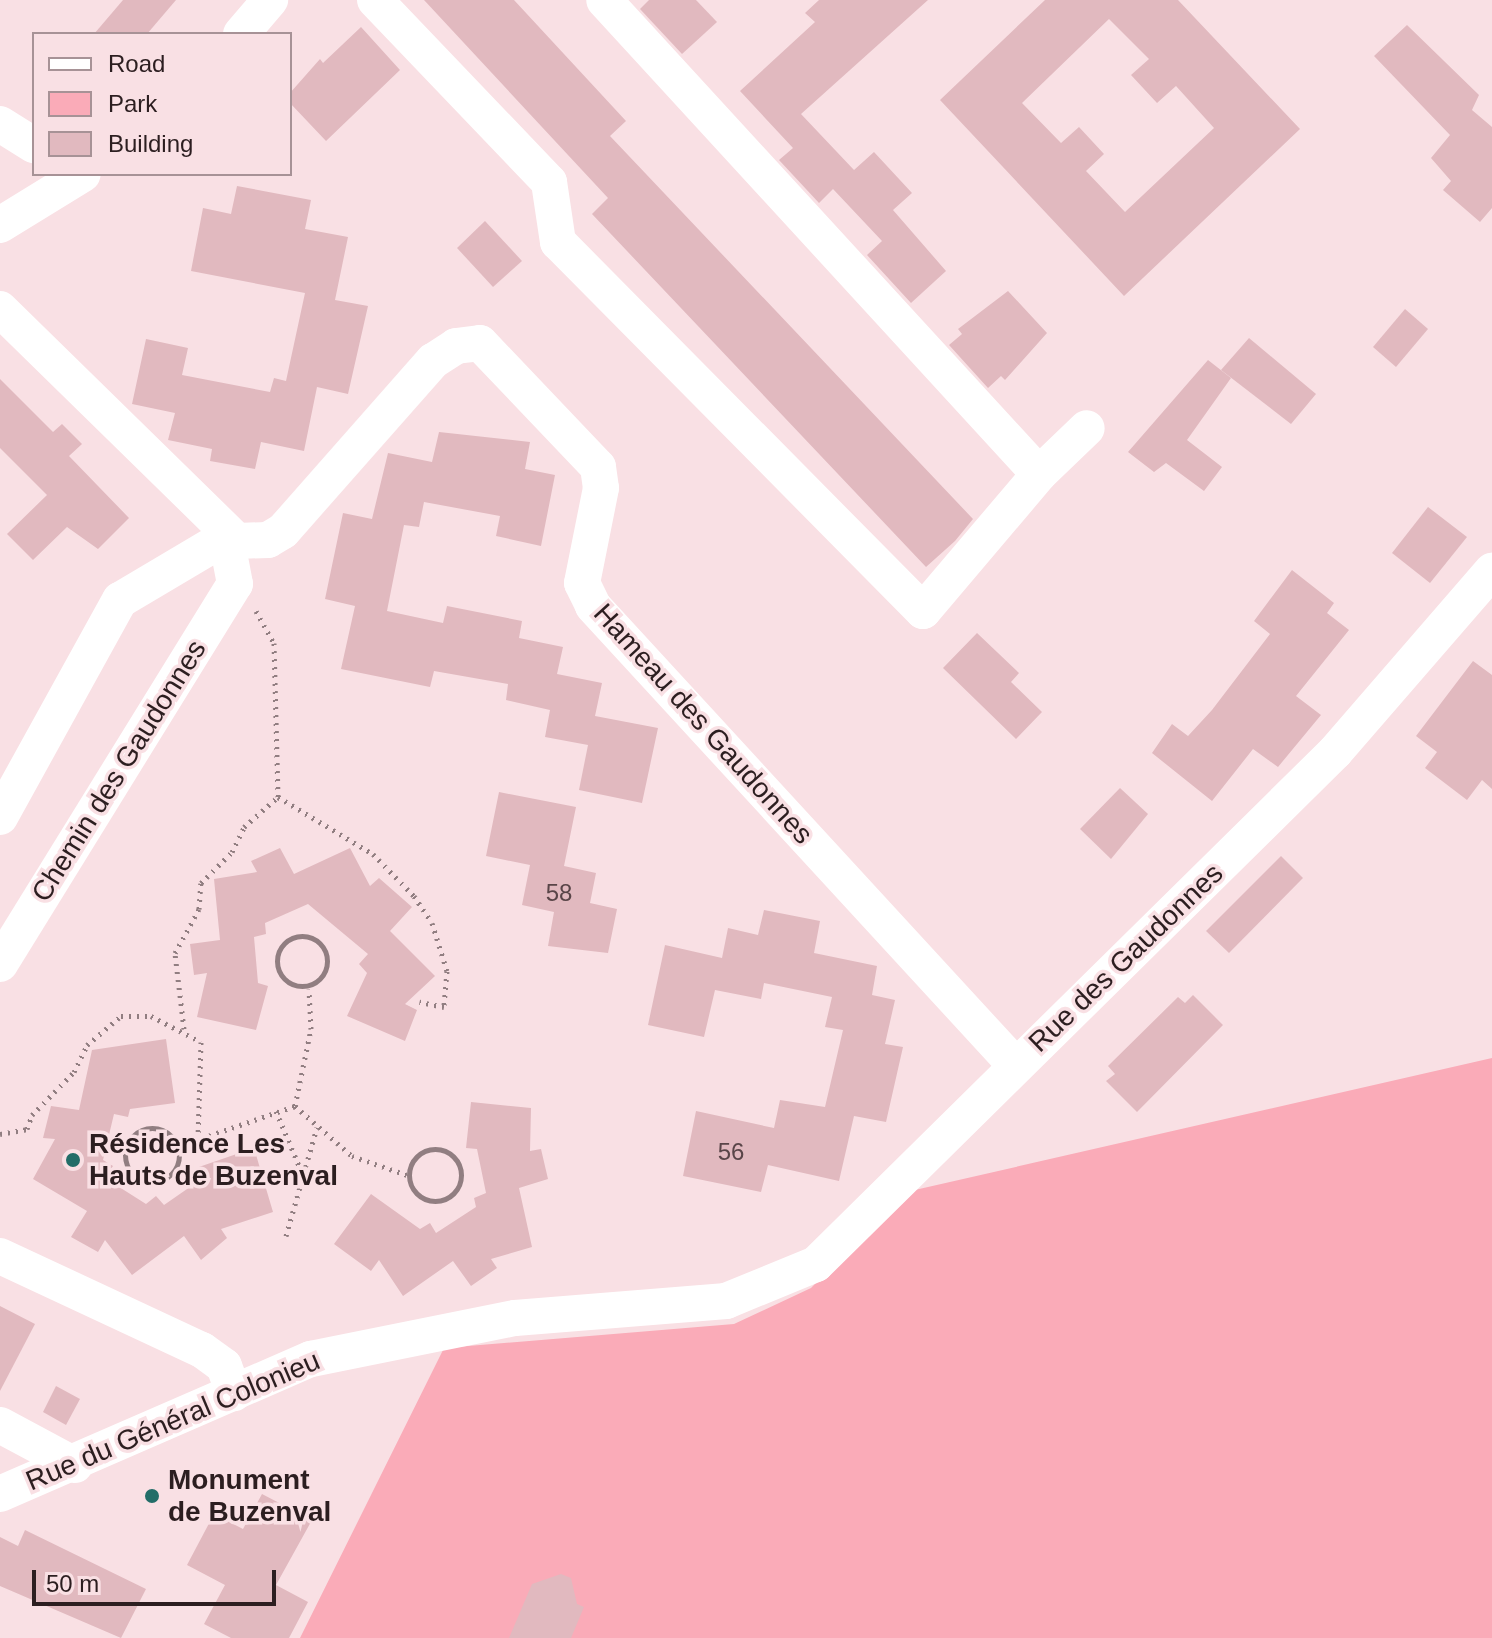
<!DOCTYPE html>
<meta charset="utf-8">
<style>
body{margin:0}
#map{position:relative;width:1492px;height:1638px;overflow:hidden;background:#f9e0e4;font-family:Helvetica,sans-serif}
div>[style]{position:absolute}
.green>*{inset:0;background:#faabb8}
.building>*{inset:0;background:#e1b9bf}
.path>*{height:5px;margin-top:-2.5px;transform-origin:0;background:repeating-linear-gradient(90deg,#917e81 0 2px,transparent 0 8px)}
.path>.ring{margin:-2.5px;padding:0;box-sizing:content-box;background:none;border:5px solid #917e81;border-radius:50%}
.minor>*{height:36px;margin:-18px;padding:0 18px;transform-origin:18px;border-radius:18px;background:#fff}
.dots>*{width:22px;height:22px;translate:-50% -50%;box-sizing:border-box;border:4px solid #f9e0e4;border-radius:50%}
span{translate:-50% -50%;white-space:nowrap;text-align:center;line-height:1.15;-webkit-text-stroke:7px #f9e0e4;paint-order:stroke}
.number-label{font-size:24px;color:#594548}
.number-label span{-webkit-text-stroke-width:0}
.street-label{font-size:28px;color:#2c1e20}
.poi-label{font-size:28px;color:#2c1e20;font-weight:700}
.left{translate:0 -50%;text-align:left}
.legend{position:absolute;left:32px;top:32px;width:260px;height:144px;box-sizing:border-box;background:#f9e0e4;border:2px solid #a79296;margin:0;padding:10px 14px;list-style:none;font-size:24px;color:#2c1e20}
.legend li{display:flex;align-items:center;gap:16px;height:40px}
.legend b{width:40px;border:2px solid #a79296}
.scale{position:absolute;left:32px;top:1570px;width:244px;height:36px;box-sizing:border-box;border:4px solid #2c1e20;border-top:0;padding-left:10px;font-size:24px;line-height:28px;white-space:nowrap;color:#2c1e20;-webkit-text-stroke:6px #f9e0e4;paint-order:stroke}
</style>
<div id="map">
<div class="green">
<i style="clip-path:polygon(1492px 1058px,1492px 1638px,300px 1638px,444px 1348px,734px 1324px,811px 1288px,906px 1192px)"></i>
</div>
<div class="building">
<i style="clip-path:polygon(123px 0,176px 0,147px 34px,94px 34px)"></i>
<i style="clip-path:polygon(424px 0,514px 0,626px 121px,610px 136px,973px 519px,955px 541px,926px 567px,592px 214px,608px 198px)"></i>
<i style="clip-path:polygon(649px 0,696px 0,717px 22px,682px 54px,640px 9px)"></i>
<i style="clip-path:polygon(819px 0,928px 0,801px 114px,854px 170px,874px 152px,912px 193px,893px 210px,946px 271px,911px 303px,867px 255px,882px 241px,833px 189px,819px 203px,779px 160px,793px 148px,740px 91px,815px 22px,805px 13px)"></i>
<i style="clip-path:polygon(evenodd,1045px 0,1178px 0,1300px 129px,1124px 296px,940px 100px,1045px 0,1109px 19px,1149px 59px,1131px 75px,1157px 103px,1176px 86px,1214px 128px,1125px 212px,1086px 171px,1104px 154px,1079px 127px,1061px 143px,1022px 103px,1109px 19px)"></i>
<i style="clip-path:polygon(1407px 25px,1479px 95px,1472px 110px,1492px 127px,1492px 208px,1480px 222px,1443px 190px,1451px 181px,1431px 158px,1450px 135px,1374px 56px)"></i>
<i style="clip-path:polygon(361px 27px,400px 70px,326px 141px,290px 103px,290px 93px,320px 59px,323px 63px)"></i>
<i style="clip-path:polygon(237px 186px,311px 200px,305px 229px,348px 237px,335px 300px,368px 306px,348px 394px,317px 387px,304px 451px,261px 442px,255px 469px,210px 461px,212px 449px,168px 440px,175px 413px,132px 404px,146px 339px,188px 348px,182px 375px,270px 392px,274px 378px,286px 381px,305px 293px,191px 271px,203px 208px,231px 214px)"></i>
<i style="clip-path:polygon(485px 221px,522px 261px,493px 287px,457px 248px)"></i>
<i style="clip-path:polygon(1008px 291px,1047px 333px,1005px 380px,1001px 376px,988px 388px,949px 345px,962px 334px,958px 329px)"></i>
<i style="clip-path:polygon(1405px 309px,1428px 329px,1396px 367px,1373px 347px)"></i>
<i style="clip-path:polygon(1249px 338px,1316px 394px,1291px 424px,1221px 370px)"></i>
<i style="clip-path:polygon(1208px 360px,1231px 378px,1187px 440px,1222px 467px,1204px 491px,1166px 463px,1154px 472px,1128px 452px)"></i>
<i style="clip-path:polygon(0 379px,53px 432px,62px 424px,82px 444px,69px 456px,129px 518px,98px 549px,67px 527px,33px 560px,7px 534px,47px 495px,0 448px)"></i>
<i style="clip-path:polygon(439px 432px,530px 442px,525px 469px,555px 475px,541px 546px,496px 536px,500px 516px,424px 502px,419px 527px,404px 525px,387px 611px,443px 623px,447px 606px,522px 621px,519px 638px,563px 647px,557px 674px,602px 683px,595px 716px,658px 728px,642px 803px,579px 790px,588px 745px,545px 737px,550px 710px,506px 700px,508px 684px,434px 671px,430px 687px,341px 669px,355px 606px,325px 599px,343px 513px,372px 519px,388px 453px,432px 462px)"></i>
<i style="clip-path:polygon(1428px 507px,1467px 537px,1430px 583px,1392px 553px)"></i>
<i style="clip-path:polygon(1292px 570px,1334px 603px,1327px 613px,1349px 630px,1296px 696px,1321px 715px,1278px 767px,1253px 749px,1212px 801px,1152px 753px,1172px 724px,1188px 736px,1212px 710px,1270px 634px,1254px 621px)"></i>
<i style="clip-path:polygon(977px 633px,1019px 673px,1011px 682px,1042px 712px,1016px 739px,943px 668px)"></i>
<i style="clip-path:polygon(1473px 661px,1492px 675px,1492px 789px,1482px 780px,1467px 800px,1425px 768px,1437px 752px,1416px 736px)"></i>
<i style="clip-path:polygon(1120px 788px,1148px 814px,1111px 859px,1080px 829px)"></i>
<i style="clip-path:polygon(499px 792px,576px 807px,564px 866px,596px 873px,590px 903px,617px 909px,608px 953px,548px 946px,554px 912px,522px 905px,530px 865px,486px 856px)"></i>
<i style="clip-path:polygon(280px 848px,294px 874px,350px 848px,370px 886px,379px 878px,412px 907px,390px 931px,435px 976px,405px 1004px,417px 1010px,405px 1041px,347px 1016px,367px 973px,359px 964px,368px 954px,308px 904px,265px 923px,266px 934px,254px 937px,258px 983px,268px 986px,256px 1030px,197px 1017px,207px 973px,194px 975px,190px 944px,220px 940px,214px 879px,257px 872px,251px 861px)"></i>
<i style="clip-path:polygon(1281px 856px,1303px 878px,1229px 953px,1206px 931px)"></i>
<i style="clip-path:polygon(764px 910px,820px 921px,814px 953px,877px 966px,872px 995px,895px 1000px,885px 1044px,903px 1047px,886px 1122px,854px 1116px,839px 1181px,768px 1165px,761px 1192px,683px 1176px,696px 1111px,774px 1128px,780px 1100px,825px 1107px,843px 1030px,825px 1027px,832px 997px,764px 983px,761px 999px,715px 990px,704px 1037px,648px 1025px,665px 945px,722px 958px,728px 928px,758px 935px)"></i>
<i style="clip-path:polygon(1193px 995px,1223px 1025px,1137px 1112px,1106px 1081px,1115px 1074px,1108px 1066px,1178px 997px,1185px 1003px)"></i>
<i style="clip-path:polygon(166px 1039px,175px 1103px,130px 1109px,128px 1117px,114px 1114px,103px 1160px,113px 1166px,105px 1178px,146px 1204px,156px 1196px,164px 1205px,200px 1180px,196px 1168px,254px 1148px,273px 1212px,221px 1229px,227px 1238px,201px 1260px,184px 1236px,132px 1275px,105px 1240px,98px 1252px,71px 1237px,87px 1211px,33px 1179px,55px 1139px,43px 1138px,51px 1106px,79px 1110px,92px 1050px)"></i>
<i style="clip-path:polygon(471px 1102px,531px 1108px,530px 1151px,541px 1149px,548px 1179px,519px 1188px,532px 1247px,491px 1259px,497px 1268px,471px 1286px,453px 1261px,403px 1296px,379px 1260px,371px 1271px,334px 1244px,371px 1194px,420px 1229px,430px 1223px,436px 1233px,476px 1207px,474px 1198px,486px 1193px,477px 1149px,466px 1148px)"></i>
<i style="clip-path:polygon(0 1306px,35px 1324px,0 1391px)"></i>
<i style="clip-path:polygon(56px 1386px,80px 1399px,66px 1425px,43px 1412px)"></i>
<i style="clip-path:polygon(262px 1494px,312px 1520px,276px 1585px,308px 1602px,289px 1638px,231px 1638px,204px 1624px,225px 1585px,187px 1565px,214px 1514px,243px 1529px)"></i>
<i style="clip-path:polygon(25px 1530px,146px 1589px,121px 1638px,0 1586px,0 1537px,18px 1546px)"></i>
<i style="clip-path:polygon(561px 1574px,571px 1578px,577px 1604px,584px 1607px,571px 1638px,509px 1638px,532px 1584px)"></i>
</div>
<div class="path">
<i style="left:256px;top:611px;width:37px;rotate:61deg"></i>
<i style="left:274px;top:643px;width:154px;rotate:88.5deg"></i>
<i style="left:278px;top:797px;width:111px;rotate:31deg"></i>
<i style="left:373px;top:854px;width:59px;rotate:45.7deg"></i>
<i style="left:414px;top:896px;width:32px;rotate:56deg"></i>
<i style="left:432px;top:923px;width:50px;rotate:72.6deg"></i>
<i style="left:447px;top:971px;width:36px;rotate:95deg"></i>
<i style="left:444px;top:1007px;width:25px;rotate:-168deg"></i>
<i class="ring" style="left:277px;top:936px;width:45px;height:45px"></i>
<i style="left:184px;top:1029px;width:77px;rotate:-96.8deg"></i>
<i style="left:175px;top:953px;width:50px;rotate:-61.4deg"></i>
<i style="left:199px;top:909px;width:26px;rotate:-86deg"></i>
<i style="left:201px;top:883px;width:44px;rotate:-45deg"></i>
<i style="left:232px;top:852px;width:28px;rotate:-64deg"></i>
<i style="left:244px;top:827px;width:45px;rotate:-41.4deg"></i>
<i style="left:295px;top:1106px;width:79px;rotate:-78.3deg"></i>
<i style="left:311px;top:1029px;width:40px;rotate:-92.9deg"></i>
<i style="left:276px;top:1111px;width:67px;rotate:67.2deg"></i>
<i class="ring" style="left:125px;top:1128px;width:49px;height:49px"></i>
<i style="left:0;top:1134px;width:27px;rotate:-10deg"></i>
<i style="left:27px;top:1129px;width:15px;rotate:-70deg"></i>
<i style="left:32px;top:1115px;width:60px;rotate:-45.7deg"></i>
<i style="left:74px;top:1072px;width:30px;rotate:-64deg"></i>
<i style="left:87px;top:1045px;width:45px;rotate:-40.5deg"></i>
<i style="left:121px;top:1016px;width:30px"></i>
<i style="left:151px;top:1016px;width:56px;rotate:27.5deg"></i>
<i style="left:201px;top:1042px;width:98px;rotate:91.8deg"></i>
<i style="left:179px;top:1146px;width:123px;rotate:-19deg"></i>
<i style="left:295px;top:1106px;width:76px;rotate:41.3deg"></i>
<i style="left:352px;top:1156px;width:58px;rotate:19.1deg"></i>
<i class="ring" style="left:409px;top:1149px;width:47px;height:47px"></i>
<i style="left:286px;top:1236px;width:113px;rotate:-74.1deg"></i>
</div>
<div class="minor">
<i style="left:375px;top:0;width:252px;rotate:46.3deg"></i>
<i style="left:549px;top:182px;width:61px;rotate:81.5deg"></i>
<i style="left:558px;top:242px;width:519px;rotate:45.31deg"></i>
<i style="left:923px;top:611px;width:180px;rotate:-49.7deg"></i>
<i style="left:1039px;top:474px;width:643px;rotate:-132.54deg"></i>
<i style="left:241px;top:34px;width:45px;rotate:-49.5deg"></i>
<i style="left:0;top:124px;width:40px;rotate:32deg"></i>
<i style="left:0;top:225px;width:97px;rotate:-31.6deg"></i>
<i style="left:0;top:309px;width:332px;rotate:44.4deg"></i>
<i style="left:237px;top:541px;width:31px;rotate:-2deg"></i>
<i style="left:268px;top:540px;width:17px;rotate:-31deg"></i>
<i style="left:283px;top:531px;width:227px;rotate:-48.6deg"></i>
<i style="left:433px;top:361px;width:27px;rotate:-33deg"></i>
<i style="left:456px;top:346px;width:24px;rotate:-7deg"></i>
<i style="left:480px;top:343px;width:171px;rotate:46.4deg"></i>
<i style="left:598px;top:467px;width:21px;rotate:82deg"></i>
<i style="left:601px;top:488px;width:97px;rotate:101.3deg"></i>
<i style="left:582px;top:583px;width:25px;rotate:64deg"></i>
<i style="left:593px;top:606px;width:625px;rotate:47.4deg"></i>
<i style="left:1039px;top:474px;width:66px;rotate:-43.8deg"></i>
<i style="left:0;top:817px;width:248px;rotate:-61.1deg"></i>
<i style="left:120px;top:600px;width:123px;rotate:-30.7deg"></i>
<i style="left:0;top:964px;width:447px;rotate:-58.3deg"></i>
<i style="left:235px;top:584px;width:48px;rotate:-100.8deg"></i>
<i style="left:0;top:1256px;width:223px;rotate:25deg"></i>
<i style="left:202px;top:1350px;width:27px;rotate:36deg"></i>
<i style="left:224px;top:1366px;width:29px;rotate:70deg"></i>
<i style="left:0;top:1425px;width:85px;rotate:28.1deg"></i>
<i style="left:0;top:1494px;width:339px;rotate:-23.5deg"></i>
<i style="left:311px;top:1359px;width:208px;rotate:-11.4deg"></i>
<i style="left:515px;top:1318px;width:212px;rotate:-4.6deg"></i>
<i style="left:726px;top:1301px;width:97px;rotate:-22.3deg"></i>
<i style="left:816px;top:1264px;width:729px;rotate:-44.61deg"></i>
<i style="left:1335px;top:752px;width:240px;rotate:-49.1deg"></i>
</div>
<div class="dots">
<i style="left:73px;top:1160px;background:#236d68"></i>
<i style="left:152px;top:1496px;background:#236d68"></i>
</div>
<div class="number-label">
<span style="left:559px;top:893px">58</span>
<span style="left:731px;top:1152px">56</span>
</div>
<div class="street-label">
<span style="left:703px;top:724px;rotate:48deg">Hameau des Gaudonnes</span>
<span style="left:119px;top:771px;rotate:-58deg">Chemin des Gaudonnes</span>
<span style="left:1126px;top:958px;rotate:-44deg">Rue des Gaudonnes</span>
<span style="left:173px;top:1421px;rotate:-23deg">Rue du Général Colonieu</span>
</div>
<div class="poi-label">
<span class="left" style="left:89px;top:1160px">Résidence Les<br>Hauts de Buzenval</span>
<span class="left" style="left:168px;top:1496px">Monument<br>de Buzenval</span>
</div>
<ul class="legend">
<li><b style="height:10px;background:#fff"></b>Road</li>
<li><b style="height:22px;background:#faabb8"></b>Park</li>
<li><b style="height:22px;background:#e1b9bf"></b>Building</li>
</ul>
<div class="scale">50 m</div>
</div>
